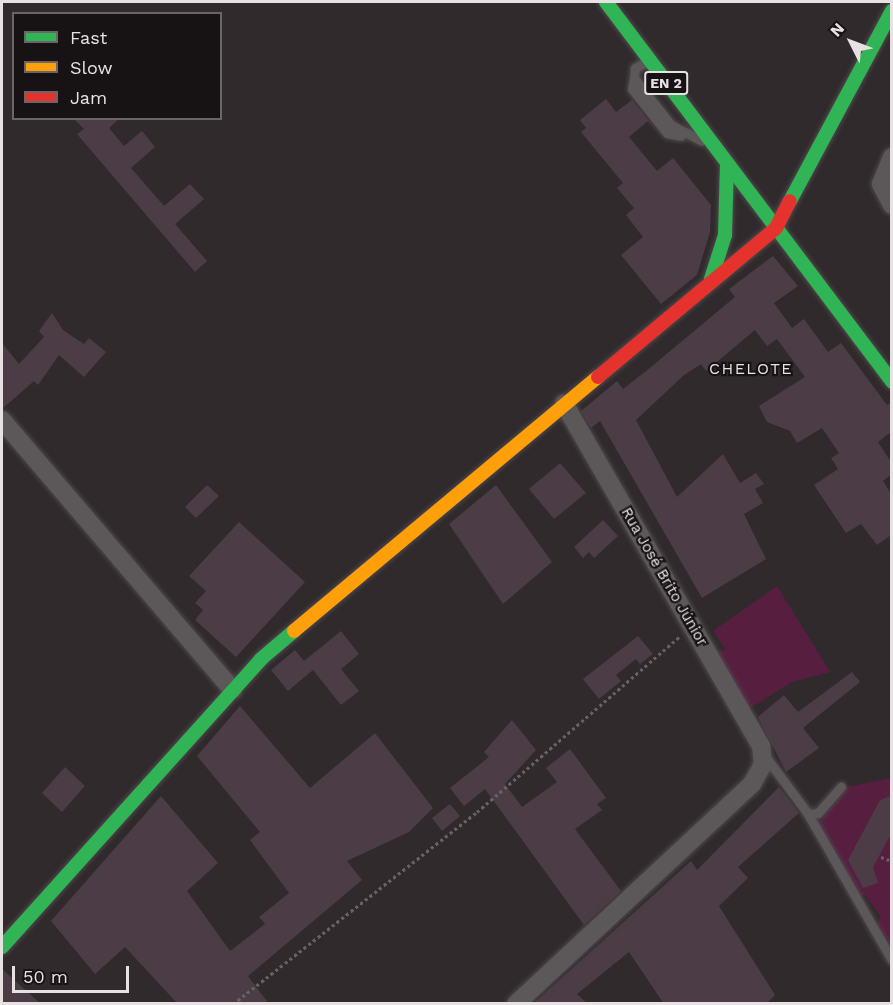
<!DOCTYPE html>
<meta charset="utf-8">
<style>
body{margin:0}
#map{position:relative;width:893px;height:1005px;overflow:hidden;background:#302a2d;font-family:"Work Sans",sans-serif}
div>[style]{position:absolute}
.green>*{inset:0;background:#581e40}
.building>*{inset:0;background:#4c3c45}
.path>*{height:3px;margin-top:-1.5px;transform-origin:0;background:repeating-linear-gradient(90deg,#676365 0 3px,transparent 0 6px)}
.roads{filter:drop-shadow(0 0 2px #4e484b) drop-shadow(0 0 2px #4e484b)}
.lane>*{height:9px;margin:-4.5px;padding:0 4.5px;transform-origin:4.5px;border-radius:4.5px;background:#5c585a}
.street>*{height:18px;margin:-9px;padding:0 9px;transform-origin:9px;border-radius:9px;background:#5c585a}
.fast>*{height:14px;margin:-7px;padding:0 7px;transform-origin:7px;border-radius:7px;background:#30b455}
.slow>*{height:14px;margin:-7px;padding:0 7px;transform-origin:7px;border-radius:7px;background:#ff9f0a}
.jam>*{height:14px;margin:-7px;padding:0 7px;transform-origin:7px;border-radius:7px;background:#e5322d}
span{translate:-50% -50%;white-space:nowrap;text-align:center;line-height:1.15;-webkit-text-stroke:4.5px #171214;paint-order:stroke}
.shield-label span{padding:2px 4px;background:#171214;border:2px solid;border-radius:4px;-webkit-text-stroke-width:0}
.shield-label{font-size:14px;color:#e8e1e4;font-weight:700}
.street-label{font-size:15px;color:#e8e1e4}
.neighbourhood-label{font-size:16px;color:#e8e1e4;letter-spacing:1.5px}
.frame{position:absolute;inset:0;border:3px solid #e8e1e4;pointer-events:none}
.legend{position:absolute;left:12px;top:12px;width:210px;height:108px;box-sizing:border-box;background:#171214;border:2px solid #6b6567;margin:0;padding:8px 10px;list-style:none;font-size:18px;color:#e8e1e4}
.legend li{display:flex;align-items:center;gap:12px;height:30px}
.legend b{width:30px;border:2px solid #6b6567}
.north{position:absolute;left:821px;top:12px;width:60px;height:60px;-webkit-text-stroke:4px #171214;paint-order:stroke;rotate:312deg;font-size:16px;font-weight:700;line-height:24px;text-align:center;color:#e8e1e4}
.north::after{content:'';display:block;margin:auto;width:21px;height:27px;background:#e8e1e4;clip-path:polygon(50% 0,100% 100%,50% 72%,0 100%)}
.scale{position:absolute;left:12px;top:966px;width:117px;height:27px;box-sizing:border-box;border:3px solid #e8e1e4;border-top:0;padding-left:8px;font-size:18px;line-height:21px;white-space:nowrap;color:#e8e1e4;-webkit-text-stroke:4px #171214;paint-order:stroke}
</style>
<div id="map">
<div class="green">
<i style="clip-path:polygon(777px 586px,830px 672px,792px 682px,747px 710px,714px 654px,725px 649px,713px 631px)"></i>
<i style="clip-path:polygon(891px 778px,891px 956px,876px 931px,880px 916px,865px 895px,853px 895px,822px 840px,819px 823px,847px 787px)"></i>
</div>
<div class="building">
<i style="clip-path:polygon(606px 99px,616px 112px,632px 100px,656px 130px,648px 121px,629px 137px,657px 171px,673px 158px,711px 205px,710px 232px,697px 275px,661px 304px,621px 255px,643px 237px,626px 215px,634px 208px,617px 188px,623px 183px,581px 132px,586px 128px,580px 120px)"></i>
<i style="clip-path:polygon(73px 118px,120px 118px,109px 128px,124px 146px,142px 131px,155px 147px,131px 168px,164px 206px,190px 184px,204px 199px,175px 224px,207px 261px,195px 272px,77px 134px,84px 129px)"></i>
<i style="clip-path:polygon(773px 256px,798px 286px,774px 303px,792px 328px,804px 319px,828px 352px,841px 343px,887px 405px,891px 403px,891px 432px,878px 442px,891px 462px,891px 475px,883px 481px,891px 494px,891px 535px,877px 545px,861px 524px,846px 533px,814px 485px,838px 469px,831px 458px,839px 453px,822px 428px,797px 443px,790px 431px,767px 422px,759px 406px,805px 377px,777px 339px,767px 346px,755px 330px,706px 371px,701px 364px,684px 375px,636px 420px,677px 497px,723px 454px,740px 483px,756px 473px,764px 484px,755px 489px,763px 503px,744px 514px,766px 559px,702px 598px,600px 421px,591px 428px,581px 411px,617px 381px,623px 389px,651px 367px,735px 297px,729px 289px)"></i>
<i style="clip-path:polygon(52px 313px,63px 330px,84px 344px,89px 338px,106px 352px,84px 377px,59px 355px,38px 385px,34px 381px,2px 409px,2px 343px,19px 364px,44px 337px,39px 331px)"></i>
<i style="clip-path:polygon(560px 463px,586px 493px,554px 519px,529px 489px)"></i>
<i style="clip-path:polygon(207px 485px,219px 496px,196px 518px,185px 507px)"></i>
<i style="clip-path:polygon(496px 485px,552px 562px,503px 604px,449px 524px)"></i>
<i style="clip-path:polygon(603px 520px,618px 536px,594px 558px,589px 552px,583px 558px,574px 547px)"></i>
<i style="clip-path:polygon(239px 522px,305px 582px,236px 657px,195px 620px,203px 610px,195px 603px,206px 591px,189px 576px)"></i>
<i style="clip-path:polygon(341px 631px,359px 654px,341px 669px,359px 691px,341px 705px,313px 670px,288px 691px,271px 670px,295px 650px,304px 661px)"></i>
<i style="clip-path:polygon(638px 636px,653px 654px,640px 664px,636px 659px,616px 675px,621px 681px,599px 699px,583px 679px)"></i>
<i style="clip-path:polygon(852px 672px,860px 682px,803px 728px,819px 748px,786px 772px,758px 717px,784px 695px,798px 712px)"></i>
<i style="clip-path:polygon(240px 706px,310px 788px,375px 733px,433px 808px,409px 832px,347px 861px,362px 880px,248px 976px,269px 1004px,178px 1004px,125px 947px,95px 974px,51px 921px,161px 796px,218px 863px,187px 891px,230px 951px,265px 924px,259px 917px,289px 893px,250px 840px,260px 832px,197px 756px)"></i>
<i style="clip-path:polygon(512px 720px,536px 750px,505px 784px,522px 807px,557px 782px,546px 768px,570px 749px,606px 798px,597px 804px,602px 810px,575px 829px,621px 891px,584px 925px,485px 789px,464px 806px,450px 788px,489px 757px,484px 752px)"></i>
<i style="clip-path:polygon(65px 767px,85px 786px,62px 812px,42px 793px)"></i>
<i style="clip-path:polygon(779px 787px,799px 813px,738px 867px,748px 878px,719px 906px,775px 995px,766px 1004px,664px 1004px,629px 952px,577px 994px,588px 1004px,533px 1004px,691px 861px,697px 870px)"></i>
<i style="clip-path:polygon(891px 796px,891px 834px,873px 867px,878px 883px,863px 888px,848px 860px,880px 800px)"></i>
<i style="clip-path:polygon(450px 804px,460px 816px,442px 831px,432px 818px)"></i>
<i style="clip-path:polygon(2px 969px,41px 1004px,2px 1004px)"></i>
</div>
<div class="path">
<i style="left:881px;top:857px;width:12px;rotate:20deg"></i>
<i style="left:233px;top:1004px;width:310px;rotate:-38.2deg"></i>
<i style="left:477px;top:812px;width:269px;rotate:-40.9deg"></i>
</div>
<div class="roads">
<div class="lane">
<i style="left:646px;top:62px;width:13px;rotate:151deg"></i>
<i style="left:635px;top:68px;width:10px;rotate:96deg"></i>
<i style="left:634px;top:78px;width:60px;rotate:51.8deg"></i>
<i style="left:671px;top:125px;width:34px;rotate:27deg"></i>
<i style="left:634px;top:78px;width:11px;rotate:100deg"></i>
<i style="left:632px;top:89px;width:56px;rotate:51.5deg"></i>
<i style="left:667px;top:133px;width:14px;rotate:12deg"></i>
<i style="left:765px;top:756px;width:72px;rotate:53.4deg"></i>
<i style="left:808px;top:814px;width:168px;rotate:60.1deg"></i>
<i style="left:808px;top:814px;width:10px;rotate:-6deg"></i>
<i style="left:818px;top:813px;width:35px;rotate:-49deg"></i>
</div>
<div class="street">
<i style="left:892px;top:157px;width:29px;rotate:112deg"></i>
<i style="left:881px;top:184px;width:24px;rotate:62deg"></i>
<i style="left:2px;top:420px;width:355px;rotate:49.5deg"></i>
<i style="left:516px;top:1004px;width:323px;rotate:-43deg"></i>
<i style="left:752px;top:784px;width:23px;rotate:-61deg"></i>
<i style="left:763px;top:764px;width:18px;rotate:-96deg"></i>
<i style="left:761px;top:746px;width:395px;rotate:-119.9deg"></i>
</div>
<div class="fast">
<i style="left:606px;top:2px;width:476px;rotate:53deg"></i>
<i style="left:790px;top:201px;width:216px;rotate:-61.8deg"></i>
<i style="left:711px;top:279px;width:46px;rotate:-72.3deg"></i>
<i style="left:725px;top:235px;width:70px;rotate:-88.4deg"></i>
<i style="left:2px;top:947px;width:387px;rotate:-48deg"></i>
<i style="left:261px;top:659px;width:43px;rotate:-40.3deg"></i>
</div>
<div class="slow">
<i style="left:294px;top:631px;width:396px;rotate:-39.9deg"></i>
</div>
<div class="jam">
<i style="left:598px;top:377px;width:232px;rotate:-39.9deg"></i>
<i style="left:776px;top:228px;width:30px;rotate:-63deg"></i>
</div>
</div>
<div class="shield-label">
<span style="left:666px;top:83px">EN 2</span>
</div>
<div class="street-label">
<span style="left:664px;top:577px;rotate:60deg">Rua José Brito Júnior</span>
</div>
<div class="neighbourhood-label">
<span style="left:751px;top:369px">CHELOTE</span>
</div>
<div class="frame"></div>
<ul class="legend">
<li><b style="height:8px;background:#30b455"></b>Fast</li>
<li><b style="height:8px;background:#ff9f0a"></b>Slow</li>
<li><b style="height:8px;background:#e5322d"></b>Jam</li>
</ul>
<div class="north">N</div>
<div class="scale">50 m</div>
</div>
